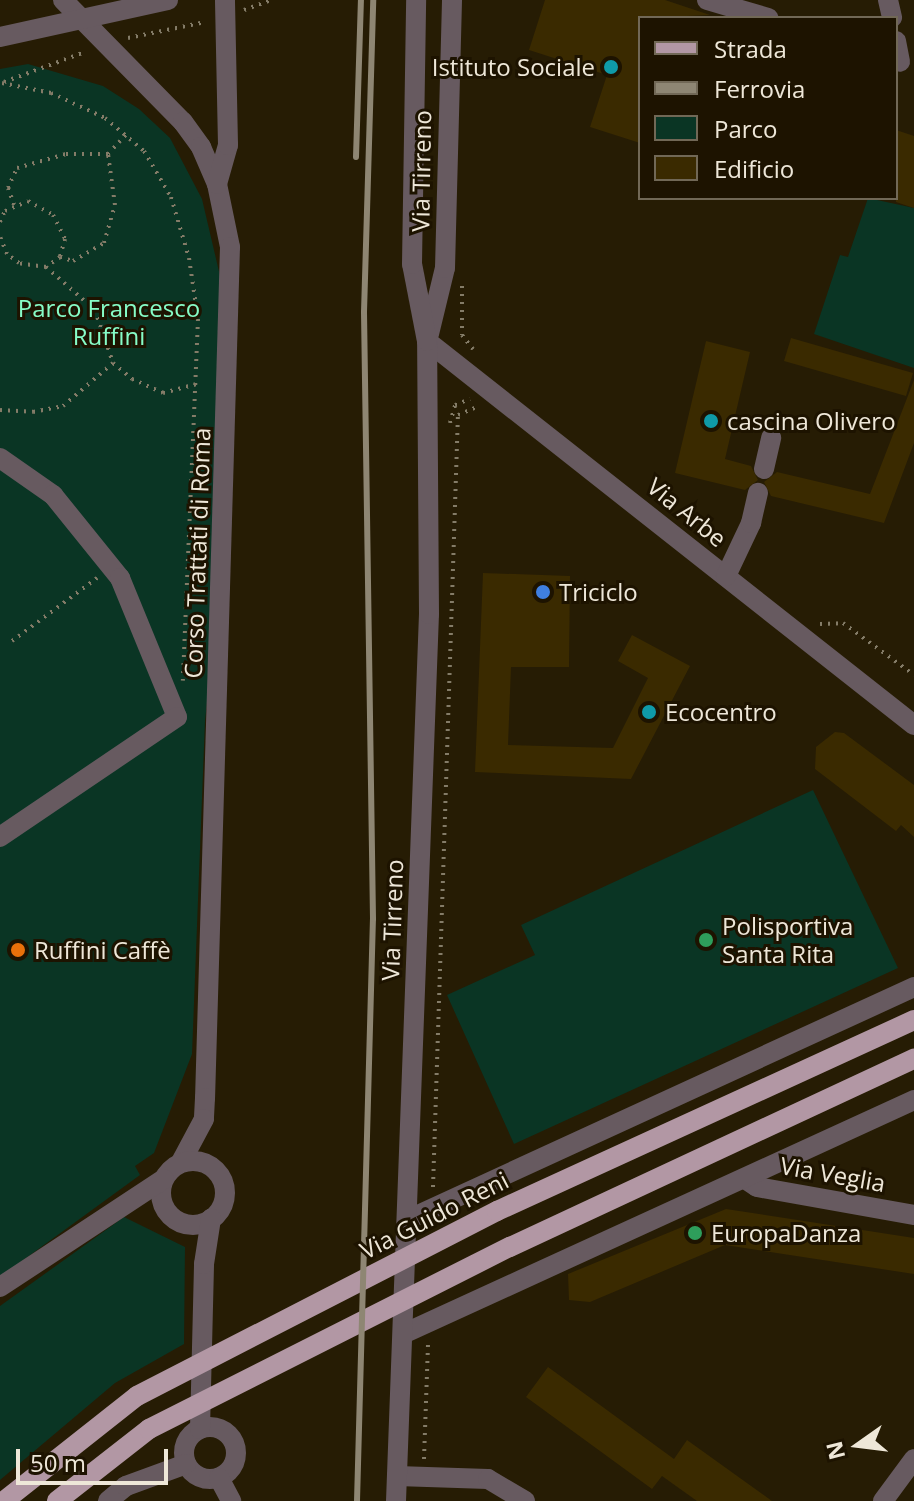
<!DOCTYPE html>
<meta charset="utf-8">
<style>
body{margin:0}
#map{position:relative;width:914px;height:1501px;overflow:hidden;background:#261c04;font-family:"Open Sans",sans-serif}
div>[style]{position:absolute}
.green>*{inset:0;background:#0a3524}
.building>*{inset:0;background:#3a2a00}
.path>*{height:4px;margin-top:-2px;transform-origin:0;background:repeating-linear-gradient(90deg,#847c68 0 2px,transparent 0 8px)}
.minor>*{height:20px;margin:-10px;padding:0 10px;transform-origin:10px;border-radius:10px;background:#675a60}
.minor>.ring{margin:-10px;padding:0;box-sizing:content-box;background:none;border:20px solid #675a60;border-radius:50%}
.major>*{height:20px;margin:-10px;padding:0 10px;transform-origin:10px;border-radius:10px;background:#b297a4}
.rail>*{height:6px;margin:-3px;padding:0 3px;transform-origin:3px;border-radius:3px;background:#8e8673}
.dots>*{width:22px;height:22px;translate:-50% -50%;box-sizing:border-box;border:4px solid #1d1300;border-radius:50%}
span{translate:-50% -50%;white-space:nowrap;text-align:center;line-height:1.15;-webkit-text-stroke:6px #1d1300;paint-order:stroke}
.poi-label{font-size:24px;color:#eee7d8}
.right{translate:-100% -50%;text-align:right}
.left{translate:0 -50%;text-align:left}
.street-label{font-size:24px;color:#eee7d8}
.park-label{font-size:24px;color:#86fcc7}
.legend{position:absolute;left:638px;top:16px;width:260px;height:184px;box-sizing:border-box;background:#1d1300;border:2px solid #716856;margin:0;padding:10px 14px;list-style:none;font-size:24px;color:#eee7d8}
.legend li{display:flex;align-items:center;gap:16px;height:40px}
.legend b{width:40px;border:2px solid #716856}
.north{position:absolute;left:818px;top:1405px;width:80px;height:80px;-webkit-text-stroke:6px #1d1300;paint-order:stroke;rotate:256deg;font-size:22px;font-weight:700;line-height:32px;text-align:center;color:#eee7d8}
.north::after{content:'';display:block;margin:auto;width:28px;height:36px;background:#eee7d8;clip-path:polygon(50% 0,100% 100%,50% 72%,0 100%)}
.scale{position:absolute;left:16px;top:1449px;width:152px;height:36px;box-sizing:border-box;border:4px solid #eee7d8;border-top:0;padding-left:10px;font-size:24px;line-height:28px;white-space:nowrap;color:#eee7d8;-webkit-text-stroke:6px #1d1300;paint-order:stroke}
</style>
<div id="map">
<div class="green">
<i style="clip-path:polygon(28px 64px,103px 86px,139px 109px,170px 138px,202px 199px,221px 280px,215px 630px,205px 721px,192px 1054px,154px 1153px,135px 1166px,140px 1175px,0 1277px,0 69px)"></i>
<i style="clip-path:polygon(868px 198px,914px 208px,914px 368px,814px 334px,840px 255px,848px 257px)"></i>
<i style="clip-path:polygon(813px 790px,898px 968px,514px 1144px,447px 995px,535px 955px,521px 925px)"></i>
<i style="clip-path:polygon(124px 1217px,185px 1247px,184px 1344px,115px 1383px,0 1480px,0 1306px)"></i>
</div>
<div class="building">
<i style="clip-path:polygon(545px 0,665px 0,710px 15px,640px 18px,640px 143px,590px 127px,607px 75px,529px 50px)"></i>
<i style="clip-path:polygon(896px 130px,914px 136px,914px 208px,896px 202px)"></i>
<i style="clip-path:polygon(791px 338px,913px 373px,906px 396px,784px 361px)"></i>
<i style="clip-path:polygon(706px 341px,750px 352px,725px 459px,751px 466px,758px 480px,745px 490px,675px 473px)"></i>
<i style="clip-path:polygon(914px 380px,914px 443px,884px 523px,771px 496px,764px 482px,777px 472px,870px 494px)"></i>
<i style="clip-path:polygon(483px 573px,570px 576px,569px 667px,511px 667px,508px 745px,613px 748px,648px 678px,618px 661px,632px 635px,690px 666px,631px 779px,475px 772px)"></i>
<i style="clip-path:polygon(835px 732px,844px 733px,914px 785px,914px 837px,901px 825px,896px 831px,815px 769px,816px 747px)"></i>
<i style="clip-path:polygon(726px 1209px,914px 1238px,914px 1274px,725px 1245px,590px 1302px,569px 1300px,568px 1274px)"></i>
<i style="clip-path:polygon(548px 1367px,674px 1459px,687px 1440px,772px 1501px,697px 1501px,662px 1476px,652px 1489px,526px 1397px)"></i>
</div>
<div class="path">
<i style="left:244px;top:10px;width:30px;rotate:-20deg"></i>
<i style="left:128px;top:38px;width:79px;rotate:-11.7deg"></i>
<i style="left:4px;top:82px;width:86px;rotate:-20.3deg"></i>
<i style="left:2px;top:83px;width:50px;rotate:11.5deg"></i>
<i style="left:51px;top:93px;width:60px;rotate:24.8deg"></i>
<i style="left:105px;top:118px;width:51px;rotate:40.2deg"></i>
<i style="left:144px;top:151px;width:53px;rotate:59.6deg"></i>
<i style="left:171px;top:197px;width:64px;rotate:73.6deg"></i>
<i style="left:189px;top:258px;width:62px;rotate:81.6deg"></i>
<i style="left:198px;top:319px;width:362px;rotate:92.4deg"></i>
<i style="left:14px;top:205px;width:18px;rotate:-109deg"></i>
<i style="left:8px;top:188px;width:22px;rotate:-66deg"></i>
<i style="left:17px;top:168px;width:51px;rotate:-15.9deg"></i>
<i style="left:66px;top:154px;width:42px"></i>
<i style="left:0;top:222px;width:12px;rotate:-66deg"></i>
<i style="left:5px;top:211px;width:25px;rotate:-23deg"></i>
<i style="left:28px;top:201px;width:29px;rotate:29deg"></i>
<i style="left:53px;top:215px;width:27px;rotate:63deg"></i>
<i style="left:65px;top:239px;width:19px;rotate:106deg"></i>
<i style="left:60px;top:257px;width:17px;rotate:144deg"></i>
<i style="left:46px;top:267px;width:27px;rotate:-172deg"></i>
<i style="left:19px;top:263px;width:15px;rotate:-143deg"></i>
<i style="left:7px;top:254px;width:18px;rotate:-112deg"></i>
<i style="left:60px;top:257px;width:14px;rotate:17deg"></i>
<i style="left:73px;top:261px;width:36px;rotate:-30deg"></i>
<i style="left:104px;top:243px;width:40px;rotate:-74deg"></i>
<i style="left:115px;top:205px;width:51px;rotate:-97.8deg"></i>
<i style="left:108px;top:154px;width:26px;rotate:-47deg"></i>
<i style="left:46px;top:267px;width:65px;rotate:41.3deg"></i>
<i style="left:95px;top:310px;width:56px;rotate:71.2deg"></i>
<i style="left:113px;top:363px;width:25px;rotate:40deg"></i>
<i style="left:132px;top:379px;width:34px;rotate:24deg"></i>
<i style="left:163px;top:393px;width:34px;rotate:-15deg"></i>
<i style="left:462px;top:286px;width:49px;rotate:90deg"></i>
<i style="left:462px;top:335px;width:18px;rotate:52deg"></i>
<i style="left:0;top:410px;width:33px;rotate:3deg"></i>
<i style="left:33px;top:412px;width:31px;rotate:-11deg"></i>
<i style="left:63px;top:406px;width:66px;rotate:-40.7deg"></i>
<i style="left:450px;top:423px;width:19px;rotate:-74deg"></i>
<i style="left:455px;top:405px;width:16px;rotate:-22deg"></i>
<i style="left:820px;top:624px;width:23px;rotate:-2deg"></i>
<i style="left:843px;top:623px;width:88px;rotate:36.2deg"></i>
<i style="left:12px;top:641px;width:106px;rotate:-36.5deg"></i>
<i style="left:433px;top:1187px;width:772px;rotate:-88.15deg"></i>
<i style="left:458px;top:415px;width:23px;rotate:-23deg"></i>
<i style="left:424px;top:1459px;width:116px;rotate:-88deg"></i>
</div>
<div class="minor">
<i style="left:63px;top:0;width:171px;rotate:45.5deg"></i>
<i style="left:183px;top:122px;width:31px;rotate:54deg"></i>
<i style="left:201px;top:147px;width:40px;rotate:66.6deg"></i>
<i style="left:217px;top:184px;width:64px;rotate:78.3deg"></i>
<i style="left:230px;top:247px;width:851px;rotate:91.68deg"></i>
<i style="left:205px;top:1098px;width:21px;rotate:93deg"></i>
<i style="left:204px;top:1119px;width:49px;rotate:118.1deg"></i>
<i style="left:707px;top:0;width:64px;rotate:16.4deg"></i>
<i style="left:888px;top:0;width:18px;rotate:77deg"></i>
<i style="left:0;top:37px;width:172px;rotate:-12.4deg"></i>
<i style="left:896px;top:41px;width:21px;rotate:79deg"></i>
<i style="left:217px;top:184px;width:41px;rotate:-74.2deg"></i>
<i style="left:228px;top:145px;width:145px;rotate:-91.2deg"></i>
<i style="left:429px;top:334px;width:68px;rotate:-76.4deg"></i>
<i style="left:445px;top:268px;width:268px;rotate:-88.5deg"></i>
<i style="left:427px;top:341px;width:620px;rotate:38.26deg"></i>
<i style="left:0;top:458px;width:65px;rotate:34.9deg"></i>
<i style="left:53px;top:495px;width:107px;rotate:51.1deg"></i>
<i style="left:120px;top:578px;width:150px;rotate:67.7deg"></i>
<i style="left:177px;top:717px;width:214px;rotate:145.9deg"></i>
<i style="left:764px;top:469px;width:32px;rotate:-77deg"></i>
<i style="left:726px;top:576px;width:59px;rotate:-64.7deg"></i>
<i style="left:751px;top:523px;width:31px;rotate:-77deg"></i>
<i class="ring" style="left:161px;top:1161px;width:44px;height:44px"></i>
<i style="left:745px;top:1179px;width:14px;rotate:34deg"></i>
<i style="left:757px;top:1187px;width:159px;rotate:10.1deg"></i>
<i style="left:407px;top:1220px;width:558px;rotate:-24.68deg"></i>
<i style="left:0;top:1287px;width:196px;rotate:-33.4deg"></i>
<i style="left:403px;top:1334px;width:562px;rotate:-24.6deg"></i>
<i class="ring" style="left:184px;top:1427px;width:32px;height:32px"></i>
<i style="left:200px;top:1429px;width:165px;rotate:-88.6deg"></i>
<i style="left:204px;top:1264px;width:46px;rotate:-81.2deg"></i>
<i style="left:397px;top:1476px;width:91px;rotate:1.9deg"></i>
<i style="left:488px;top:1479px;width:43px;rotate:30.7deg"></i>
<i style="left:219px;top:1478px;width:26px;rotate:62deg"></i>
<i style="left:108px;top:1501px;width:23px;rotate:-40deg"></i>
<i style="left:126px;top:1486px;width:64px;rotate:-20.1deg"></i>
<i style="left:396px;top:1501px;width:888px;rotate:-87.87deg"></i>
<i style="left:429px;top:614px;width:273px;rotate:-90.4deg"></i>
<i style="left:427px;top:341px;width:78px;rotate:-101deg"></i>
<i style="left:412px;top:264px;width:264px;rotate:-89.1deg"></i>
<i style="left:883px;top:1501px;width:52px;rotate:-53.6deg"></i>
</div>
<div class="major">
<i style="left:4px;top:1501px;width:169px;rotate:-38.3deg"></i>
<i style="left:137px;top:1396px;width:405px;rotate:-27.2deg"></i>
<i style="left:497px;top:1211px;width:459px;rotate:-24.6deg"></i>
<i style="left:57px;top:1501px;width:117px;rotate:-38deg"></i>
<i style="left:149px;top:1429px;width:404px;rotate:-26.8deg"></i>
<i style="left:510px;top:1247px;width:446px;rotate:-25deg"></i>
</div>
<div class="rail">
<i style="left:356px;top:157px;width:157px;rotate:-88.2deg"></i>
<i style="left:357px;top:1501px;width:582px;rotate:-88.43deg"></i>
<i style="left:373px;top:919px;width:607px;rotate:-90.85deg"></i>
<i style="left:364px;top:312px;width:312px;rotate:-88.3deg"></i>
</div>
<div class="dots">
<i style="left:611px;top:67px;background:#0f9aa8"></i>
<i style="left:711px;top:421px;background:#0f9aa8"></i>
<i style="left:543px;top:592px;background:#3f7fe0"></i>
<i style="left:649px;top:712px;background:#0f9aa8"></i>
<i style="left:706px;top:940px;background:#2e9e5b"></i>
<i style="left:18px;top:950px;background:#e8710a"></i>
<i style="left:695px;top:1233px;background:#2e9e5b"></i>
</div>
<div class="poi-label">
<span class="right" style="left:595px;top:67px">Istituto Sociale</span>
<span class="left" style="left:727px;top:421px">cascina Olivero</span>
<span class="left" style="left:559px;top:592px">Triciclo</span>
<span class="left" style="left:665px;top:712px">Ecocentro</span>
<span class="left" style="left:722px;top:940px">Polisportiva<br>Santa Rita</span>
<span class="left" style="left:34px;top:950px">Ruffini Caffè</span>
<span class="left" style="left:711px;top:1233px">EuropaDanza</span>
</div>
<div class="street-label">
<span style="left:421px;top:171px;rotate:-89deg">Via Tirreno</span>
<span style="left:687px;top:512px;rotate:39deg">Via Arbe</span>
<span style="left:197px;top:553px;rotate:-88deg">Corso Trattati di Roma</span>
<span style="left:392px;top:920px;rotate:-88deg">Via Tirreno</span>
<span style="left:833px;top:1174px;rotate:10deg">Via Veglia</span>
<span style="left:434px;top:1215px;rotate:-27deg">Via Guido Reni</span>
</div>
<div class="park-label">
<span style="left:109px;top:322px">Parco Francesco<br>Ruffini</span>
</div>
<ul class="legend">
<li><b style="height:10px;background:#b297a4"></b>Strada</li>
<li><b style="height:10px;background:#8e8673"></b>Ferrovia</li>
<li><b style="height:22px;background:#0a3524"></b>Parco</li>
<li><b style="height:22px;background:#3a2a00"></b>Edificio</li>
</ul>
<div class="north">N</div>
<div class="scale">50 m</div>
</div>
